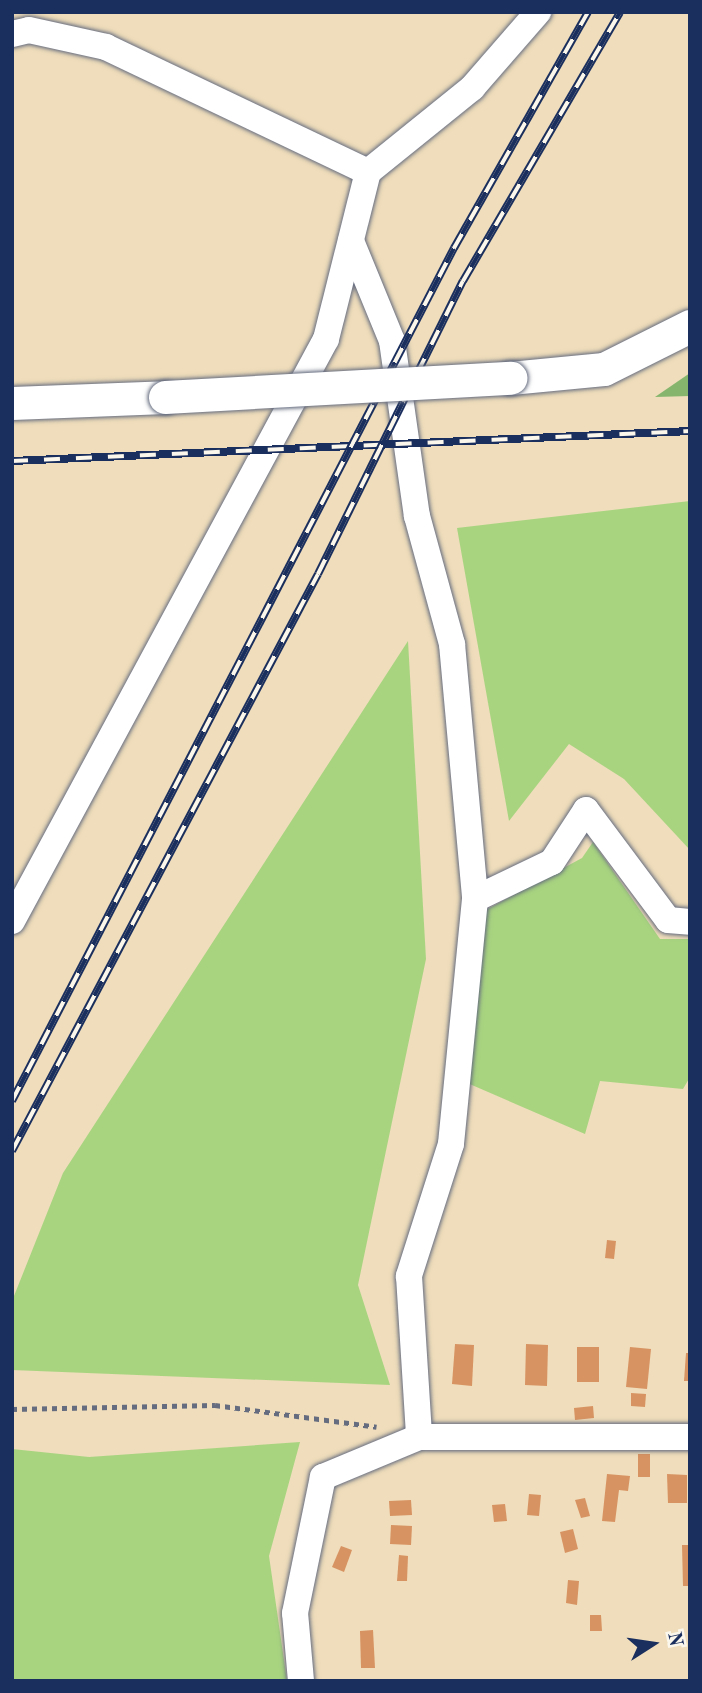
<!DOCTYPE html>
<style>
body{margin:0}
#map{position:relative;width:702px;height:1693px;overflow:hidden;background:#efddbb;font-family:"Old Standard TT",serif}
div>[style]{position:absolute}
.green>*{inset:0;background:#a8d480}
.forest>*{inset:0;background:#86b66e}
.building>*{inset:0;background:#d89362}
.path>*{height:4.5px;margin-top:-2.25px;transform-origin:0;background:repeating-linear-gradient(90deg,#656c7f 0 5px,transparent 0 10px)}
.roads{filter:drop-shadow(0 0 2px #656c7f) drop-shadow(0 0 2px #656c7f)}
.minor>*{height:26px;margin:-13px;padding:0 13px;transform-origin:13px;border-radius:13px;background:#fff}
.tertiary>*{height:33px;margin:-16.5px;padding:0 16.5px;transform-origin:16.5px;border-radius:16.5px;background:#fff}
.rail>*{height:8px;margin-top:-4px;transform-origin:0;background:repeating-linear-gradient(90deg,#fbf7ec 0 16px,#1b2f5e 0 32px);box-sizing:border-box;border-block:2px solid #1b2f5e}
.bridges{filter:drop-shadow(0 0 2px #656c7f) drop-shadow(0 0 2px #656c7f)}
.tertiary-bridge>*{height:33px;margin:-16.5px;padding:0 16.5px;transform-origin:16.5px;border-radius:16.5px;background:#fff}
span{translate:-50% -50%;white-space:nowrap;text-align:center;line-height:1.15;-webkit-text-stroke:5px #fbf7ec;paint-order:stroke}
.frame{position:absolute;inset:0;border:14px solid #1b2f5e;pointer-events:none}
.north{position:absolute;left:618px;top:1609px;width:70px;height:70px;-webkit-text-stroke:5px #fbf7ec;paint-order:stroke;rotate:78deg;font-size:19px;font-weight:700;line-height:28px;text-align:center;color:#1b2f5e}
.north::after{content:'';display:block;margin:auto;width:24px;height:32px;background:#1b2f5e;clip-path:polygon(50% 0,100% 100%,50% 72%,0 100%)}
</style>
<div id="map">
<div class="green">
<i style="clip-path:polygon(690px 501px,690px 850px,624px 779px,569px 744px,509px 821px,457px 528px)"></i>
<i style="clip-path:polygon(408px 641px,426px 959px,358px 1285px,390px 1385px,12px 1370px,12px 1301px,63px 1173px)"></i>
<i style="clip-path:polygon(593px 842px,660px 939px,690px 939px,690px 1077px,683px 1089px,600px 1081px,585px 1134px,465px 1082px,484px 911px,582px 858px)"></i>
<i style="clip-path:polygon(300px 1442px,269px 1556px,287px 1681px,12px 1681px,12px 1449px,89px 1457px)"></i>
</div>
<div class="forest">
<i style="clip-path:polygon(690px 373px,690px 396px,655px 397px)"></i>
</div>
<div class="building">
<i style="clip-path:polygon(607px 1240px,616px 1241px,614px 1259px,605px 1258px)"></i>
<i style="clip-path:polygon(455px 1344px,474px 1345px,472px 1386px,452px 1384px)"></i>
<i style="clip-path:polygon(526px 1344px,548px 1345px,547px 1386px,525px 1385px)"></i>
<i style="clip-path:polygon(577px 1347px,599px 1347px,599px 1382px,577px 1382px)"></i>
<i style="clip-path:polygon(630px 1347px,651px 1349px,647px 1389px,626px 1387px)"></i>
<i style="clip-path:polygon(686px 1353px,690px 1353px,690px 1381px,684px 1381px)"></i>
<i style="clip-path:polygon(631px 1393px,646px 1394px,645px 1407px,631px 1406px)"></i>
<i style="clip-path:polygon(593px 1406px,594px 1418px,575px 1420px,574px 1408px)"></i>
<i style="clip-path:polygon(638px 1454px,650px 1454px,650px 1477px,638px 1477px)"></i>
<i style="clip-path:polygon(607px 1474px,630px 1476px,628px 1491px,619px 1490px,615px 1522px,602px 1521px)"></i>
<i style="clip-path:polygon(667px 1474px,687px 1475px,687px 1503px,668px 1503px)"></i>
<i style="clip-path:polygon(529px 1494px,541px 1495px,539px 1516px,527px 1515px)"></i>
<i style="clip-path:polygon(585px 1498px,590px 1516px,581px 1518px,575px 1500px)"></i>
<i style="clip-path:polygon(411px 1500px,412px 1515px,390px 1516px,389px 1501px)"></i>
<i style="clip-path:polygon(505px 1504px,507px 1521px,494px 1522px,492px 1505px)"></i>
<i style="clip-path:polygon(391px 1525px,412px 1526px,411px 1545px,390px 1544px)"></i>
<i style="clip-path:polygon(573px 1529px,578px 1549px,565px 1553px,560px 1532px)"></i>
<i style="clip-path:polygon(682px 1545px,690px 1545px,690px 1586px,683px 1586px)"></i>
<i style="clip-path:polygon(341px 1546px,352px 1550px,344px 1572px,332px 1567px)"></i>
<i style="clip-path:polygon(399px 1555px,408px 1556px,407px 1581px,397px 1581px)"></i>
<i style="clip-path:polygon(568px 1580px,579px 1581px,577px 1605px,566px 1603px)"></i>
<i style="clip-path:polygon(590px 1615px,601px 1615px,602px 1631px,590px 1631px)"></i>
<i style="clip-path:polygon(373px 1630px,375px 1668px,361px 1668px,360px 1631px)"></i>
</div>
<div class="path">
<i style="left:12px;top:1409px;width:203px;rotate:-1.1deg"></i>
<i style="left:215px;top:1405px;width:163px;rotate:7.7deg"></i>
</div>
<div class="roads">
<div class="minor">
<i style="left:12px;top:34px;width:17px;rotate:-13deg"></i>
<i style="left:29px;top:30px;width:79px;rotate:12.4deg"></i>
<i style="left:106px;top:47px;width:290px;rotate:25.5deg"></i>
<i style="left:351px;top:241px;width:108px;rotate:67.7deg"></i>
<i style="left:392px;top:341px;width:177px;rotate:81.9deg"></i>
<i style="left:417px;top:516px;width:133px;rotate:74.7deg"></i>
<i style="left:452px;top:644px;width:256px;rotate:84.8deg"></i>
<i style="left:475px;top:899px;width:246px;rotate:95.6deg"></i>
<i style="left:451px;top:1144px;width:139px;rotate:107.7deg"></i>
<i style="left:409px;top:1276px;width:161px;rotate:86.4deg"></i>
<i style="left:475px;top:899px;width:85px;rotate:-25.7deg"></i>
<i style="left:552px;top:862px;width:62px;rotate:-56.8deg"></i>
<i style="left:586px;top:810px;width:137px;rotate:53.3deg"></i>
<i style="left:668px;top:920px;width:22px;rotate:5deg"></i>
<i style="left:12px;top:921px;width:661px;rotate:-61.65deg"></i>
<i style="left:326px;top:339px;width:172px;rotate:-75.9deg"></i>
<i style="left:368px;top:172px;width:134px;rotate:-38.9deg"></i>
<i style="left:472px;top:88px;width:101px;rotate:-49deg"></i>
<i style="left:301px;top:1681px;width:68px;rotate:-95deg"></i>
<i style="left:295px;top:1613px;width:139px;rotate:-78.4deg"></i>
<i style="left:323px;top:1477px;width:104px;rotate:-22.6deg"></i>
<i style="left:419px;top:1437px;width:271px"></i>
</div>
<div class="tertiary">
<i style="left:510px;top:378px;width:94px;rotate:-5.5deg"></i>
<i style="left:604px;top:369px;width:96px;rotate:-26.6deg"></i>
<i style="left:12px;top:403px;width:153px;rotate:-2.2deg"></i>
</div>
</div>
<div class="rail">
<i style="left:12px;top:461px;width:679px;rotate:-2.53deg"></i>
<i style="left:12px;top:1101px;width:961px;rotate:-62.61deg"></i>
<i style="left:454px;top:248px;width:271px;rotate:-60.4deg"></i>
<i style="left:12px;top:1151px;width:653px;rotate:-62.06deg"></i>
<i style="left:318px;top:574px;width:327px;rotate:-63.7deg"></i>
<i style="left:463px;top:281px;width:311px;rotate:-59.7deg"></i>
</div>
<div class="bridges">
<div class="tertiary-bridge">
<i style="left:165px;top:397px;width:346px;rotate:-3.2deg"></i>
</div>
</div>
<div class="frame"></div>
<div class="north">N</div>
</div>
